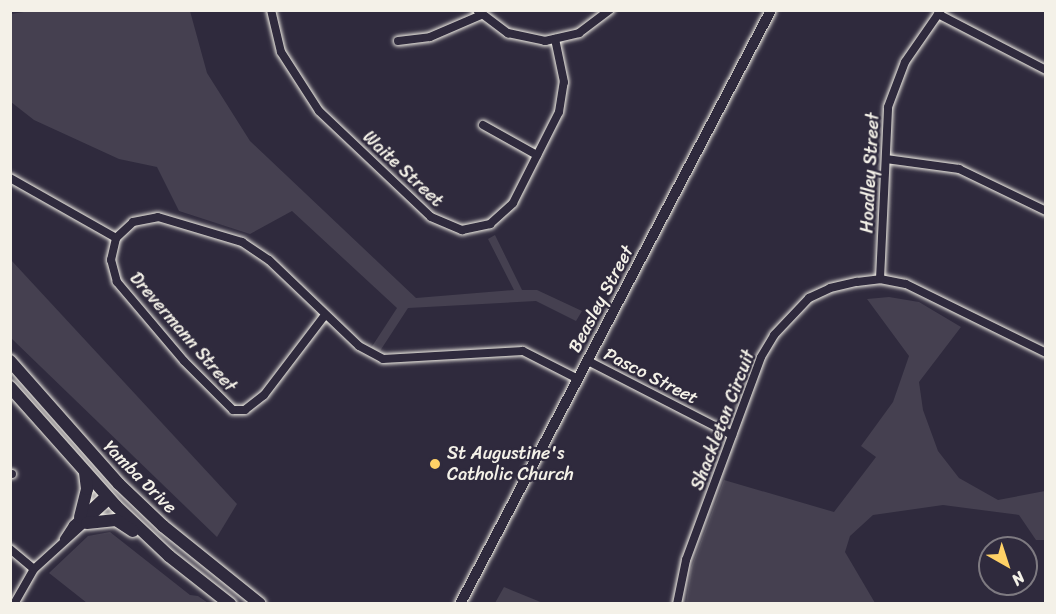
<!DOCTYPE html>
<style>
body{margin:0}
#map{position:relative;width:1056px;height:614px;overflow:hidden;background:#2f2a3d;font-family:Sriracha,sans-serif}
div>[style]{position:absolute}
.green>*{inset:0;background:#454050}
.roads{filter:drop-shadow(0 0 2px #f4f1e8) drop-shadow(0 0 2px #f4f1e8)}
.minor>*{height:8px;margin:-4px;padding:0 4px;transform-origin:4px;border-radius:4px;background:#2f2a3d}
.secondary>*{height:10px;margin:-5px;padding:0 5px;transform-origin:5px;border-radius:5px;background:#2f2a3d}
.primary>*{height:12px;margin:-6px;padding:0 6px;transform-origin:6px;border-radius:6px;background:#2f2a3d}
.dots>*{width:16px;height:16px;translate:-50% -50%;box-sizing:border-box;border:3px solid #2f2a3d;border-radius:50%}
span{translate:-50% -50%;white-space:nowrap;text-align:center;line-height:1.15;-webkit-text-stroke:4.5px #2f2a3d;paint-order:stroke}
.street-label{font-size:18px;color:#f4f1e8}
.poi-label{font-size:18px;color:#f4f1e8}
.left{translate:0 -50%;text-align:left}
.frame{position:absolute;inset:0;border:12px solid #f4f1e8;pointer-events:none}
.north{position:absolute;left:978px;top:536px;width:60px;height:60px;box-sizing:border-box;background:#2f2a3d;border:2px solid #7e7a81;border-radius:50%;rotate:141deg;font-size:16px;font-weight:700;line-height:24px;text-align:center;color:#f4f1e8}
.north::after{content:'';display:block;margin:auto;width:21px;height:27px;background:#ffd166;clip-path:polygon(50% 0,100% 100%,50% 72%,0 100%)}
</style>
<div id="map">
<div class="green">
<i style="clip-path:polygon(30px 11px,190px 11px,207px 73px,250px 141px,416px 298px,514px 290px,488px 239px,495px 235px,522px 290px,537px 290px,582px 311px,576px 321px,536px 301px,408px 308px,380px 351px,371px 348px,397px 308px,292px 211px,250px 234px,179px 211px,157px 167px,119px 159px,34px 120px,11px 102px,11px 14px)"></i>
<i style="clip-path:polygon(11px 260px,237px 504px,217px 537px,11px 338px)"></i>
<i style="clip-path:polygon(889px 297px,919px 302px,961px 327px,919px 382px,923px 410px,938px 451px,959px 478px,998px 500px,1045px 491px,1045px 540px,1036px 540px,1019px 515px,943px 505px,873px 515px,850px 536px,845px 552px,875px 603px,686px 603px,691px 568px,724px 480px,834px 512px,876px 457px,861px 446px,893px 402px,909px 356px,867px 299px)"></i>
<i style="clip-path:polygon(110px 532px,190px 595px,198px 596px,208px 603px,87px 603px,49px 573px,88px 536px)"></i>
<i style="clip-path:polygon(504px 587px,543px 603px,495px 603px)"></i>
</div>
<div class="roads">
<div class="minor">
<i style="left:271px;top:10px;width:43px;rotate:76.6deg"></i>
<i style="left:281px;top:52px;width:70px;rotate:57.2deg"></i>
<i style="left:319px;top:111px;width:154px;rotate:43.4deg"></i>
<i style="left:431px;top:217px;width:34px;rotate:23deg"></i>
<i style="left:462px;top:230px;width:29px;rotate:-12deg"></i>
<i style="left:490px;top:224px;width:31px;rotate:-42deg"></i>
<i style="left:513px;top:203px;width:102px;rotate:-63.2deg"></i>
<i style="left:559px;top:112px;width:30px;rotate:-81deg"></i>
<i style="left:564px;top:82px;width:44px;rotate:-101.8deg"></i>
<i style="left:477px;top:10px;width:39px;rotate:37deg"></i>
<i style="left:508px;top:33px;width:38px;rotate:12deg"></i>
<i style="left:545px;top:41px;width:35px;rotate:-13deg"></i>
<i style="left:579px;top:33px;width:39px;rotate:-37deg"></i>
<i style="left:938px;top:14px;width:122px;rotate:27.4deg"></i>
<i style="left:398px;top:41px;width:32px;rotate:-7deg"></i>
<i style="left:430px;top:37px;width:56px;rotate:-23.3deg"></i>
<i style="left:483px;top:125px;width:62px;rotate:29.1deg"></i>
<i style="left:886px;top:159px;width:74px;rotate:7.8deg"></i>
<i style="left:959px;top:169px;width:97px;rotate:25.8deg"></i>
<i style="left:10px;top:178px;width:122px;rotate:29.5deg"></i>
<i style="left:880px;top:279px;width:172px;rotate:-87.3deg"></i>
<i style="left:888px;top:107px;width:48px;rotate:-69.3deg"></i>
<i style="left:905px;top:62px;width:63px;rotate:-55.3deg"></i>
<i style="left:325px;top:315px;width:101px;rotate:127.3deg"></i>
<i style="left:264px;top:395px;width:24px;rotate:142deg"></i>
<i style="left:245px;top:410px;width:12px;rotate:180deg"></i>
<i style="left:233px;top:410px;width:69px;rotate:-135deg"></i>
<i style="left:184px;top:361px;width:104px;rotate:-130.3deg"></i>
<i style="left:117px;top:282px;width:23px;rotate:-105deg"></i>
<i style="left:111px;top:260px;width:23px;rotate:-77deg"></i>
<i style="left:116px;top:238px;width:23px;rotate:-43deg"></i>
<i style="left:133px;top:222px;width:25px;rotate:-11deg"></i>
<i style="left:158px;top:217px;width:88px;rotate:16.6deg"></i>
<i style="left:242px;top:242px;width:32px;rotate:34deg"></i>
<i style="left:269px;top:260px;width:124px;rotate:43.7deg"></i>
<i style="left:359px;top:346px;width:27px;rotate:28deg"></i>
<i style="left:383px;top:359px;width:140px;rotate:-3.3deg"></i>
<i style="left:523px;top:351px;width:62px;rotate:27deg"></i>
<i style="left:588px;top:361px;width:162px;rotate:27.2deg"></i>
<i style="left:10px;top:474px;width:2px"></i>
<i style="left:64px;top:539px;width:17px;rotate:-57deg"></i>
<i style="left:73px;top:525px;width:44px;rotate:-43.2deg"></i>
<i style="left:10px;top:549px;width:31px;rotate:40deg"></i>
<i style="left:14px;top:604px;width:40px;rotate:-60.3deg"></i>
<i style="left:34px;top:569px;width:103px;rotate:-42.2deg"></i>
<i style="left:677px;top:604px;width:45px;rotate:-78.4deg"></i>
<i style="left:686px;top:560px;width:216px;rotate:-69.7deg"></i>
<i style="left:761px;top:357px;width:26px;rotate:-59deg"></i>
<i style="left:774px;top:335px;width:51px;rotate:-46.6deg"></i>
<i style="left:809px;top:298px;width:23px;rotate:-25deg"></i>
<i style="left:830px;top:288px;width:28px;rotate:-13deg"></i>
<i style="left:857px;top:282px;width:23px;rotate:-7deg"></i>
<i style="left:880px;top:279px;width:26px;rotate:11deg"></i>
<i style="left:906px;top:284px;width:156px;rotate:26.2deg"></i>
</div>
<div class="secondary">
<i style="left:460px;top:604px;width:670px;rotate:-62.36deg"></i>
</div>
<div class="primary">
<i style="left:10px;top:361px;width:164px;rotate:48.5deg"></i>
<i style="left:119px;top:484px;width:61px;rotate:43.7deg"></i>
<i style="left:163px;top:526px;width:124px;rotate:38.8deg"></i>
<i style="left:10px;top:387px;width:159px;rotate:48.3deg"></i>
<i style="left:116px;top:506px;width:73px;rotate:43.3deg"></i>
<i style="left:169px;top:556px;width:78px;rotate:38.2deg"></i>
<i style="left:80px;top:517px;width:29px;rotate:-76deg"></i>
<i style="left:87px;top:489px;width:16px;rotate:-97deg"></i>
<i style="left:87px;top:523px;width:29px;rotate:-6deg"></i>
<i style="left:116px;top:520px;width:20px;rotate:33deg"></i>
</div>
</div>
<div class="dots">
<i style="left:435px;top:464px;background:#ffd166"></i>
</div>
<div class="street-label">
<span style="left:403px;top:169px;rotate:43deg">Waite Street</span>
<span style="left:870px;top:173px;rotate:-87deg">Hoadley Street</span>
<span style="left:601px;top:299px;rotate:-62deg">Beasley Street</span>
<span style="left:183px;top:332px;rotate:49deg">Drevermann Street</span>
<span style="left:651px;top:376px;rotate:27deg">Pasco Street</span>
<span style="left:723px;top:420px;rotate:-69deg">Shackleton Circuit</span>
<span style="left:140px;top:477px;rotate:45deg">Yamba Drive</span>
</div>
<div class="poi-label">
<span class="left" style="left:447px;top:464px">St Augustine's<br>Catholic Church</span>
</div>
<div class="frame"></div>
<div class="north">N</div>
</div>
